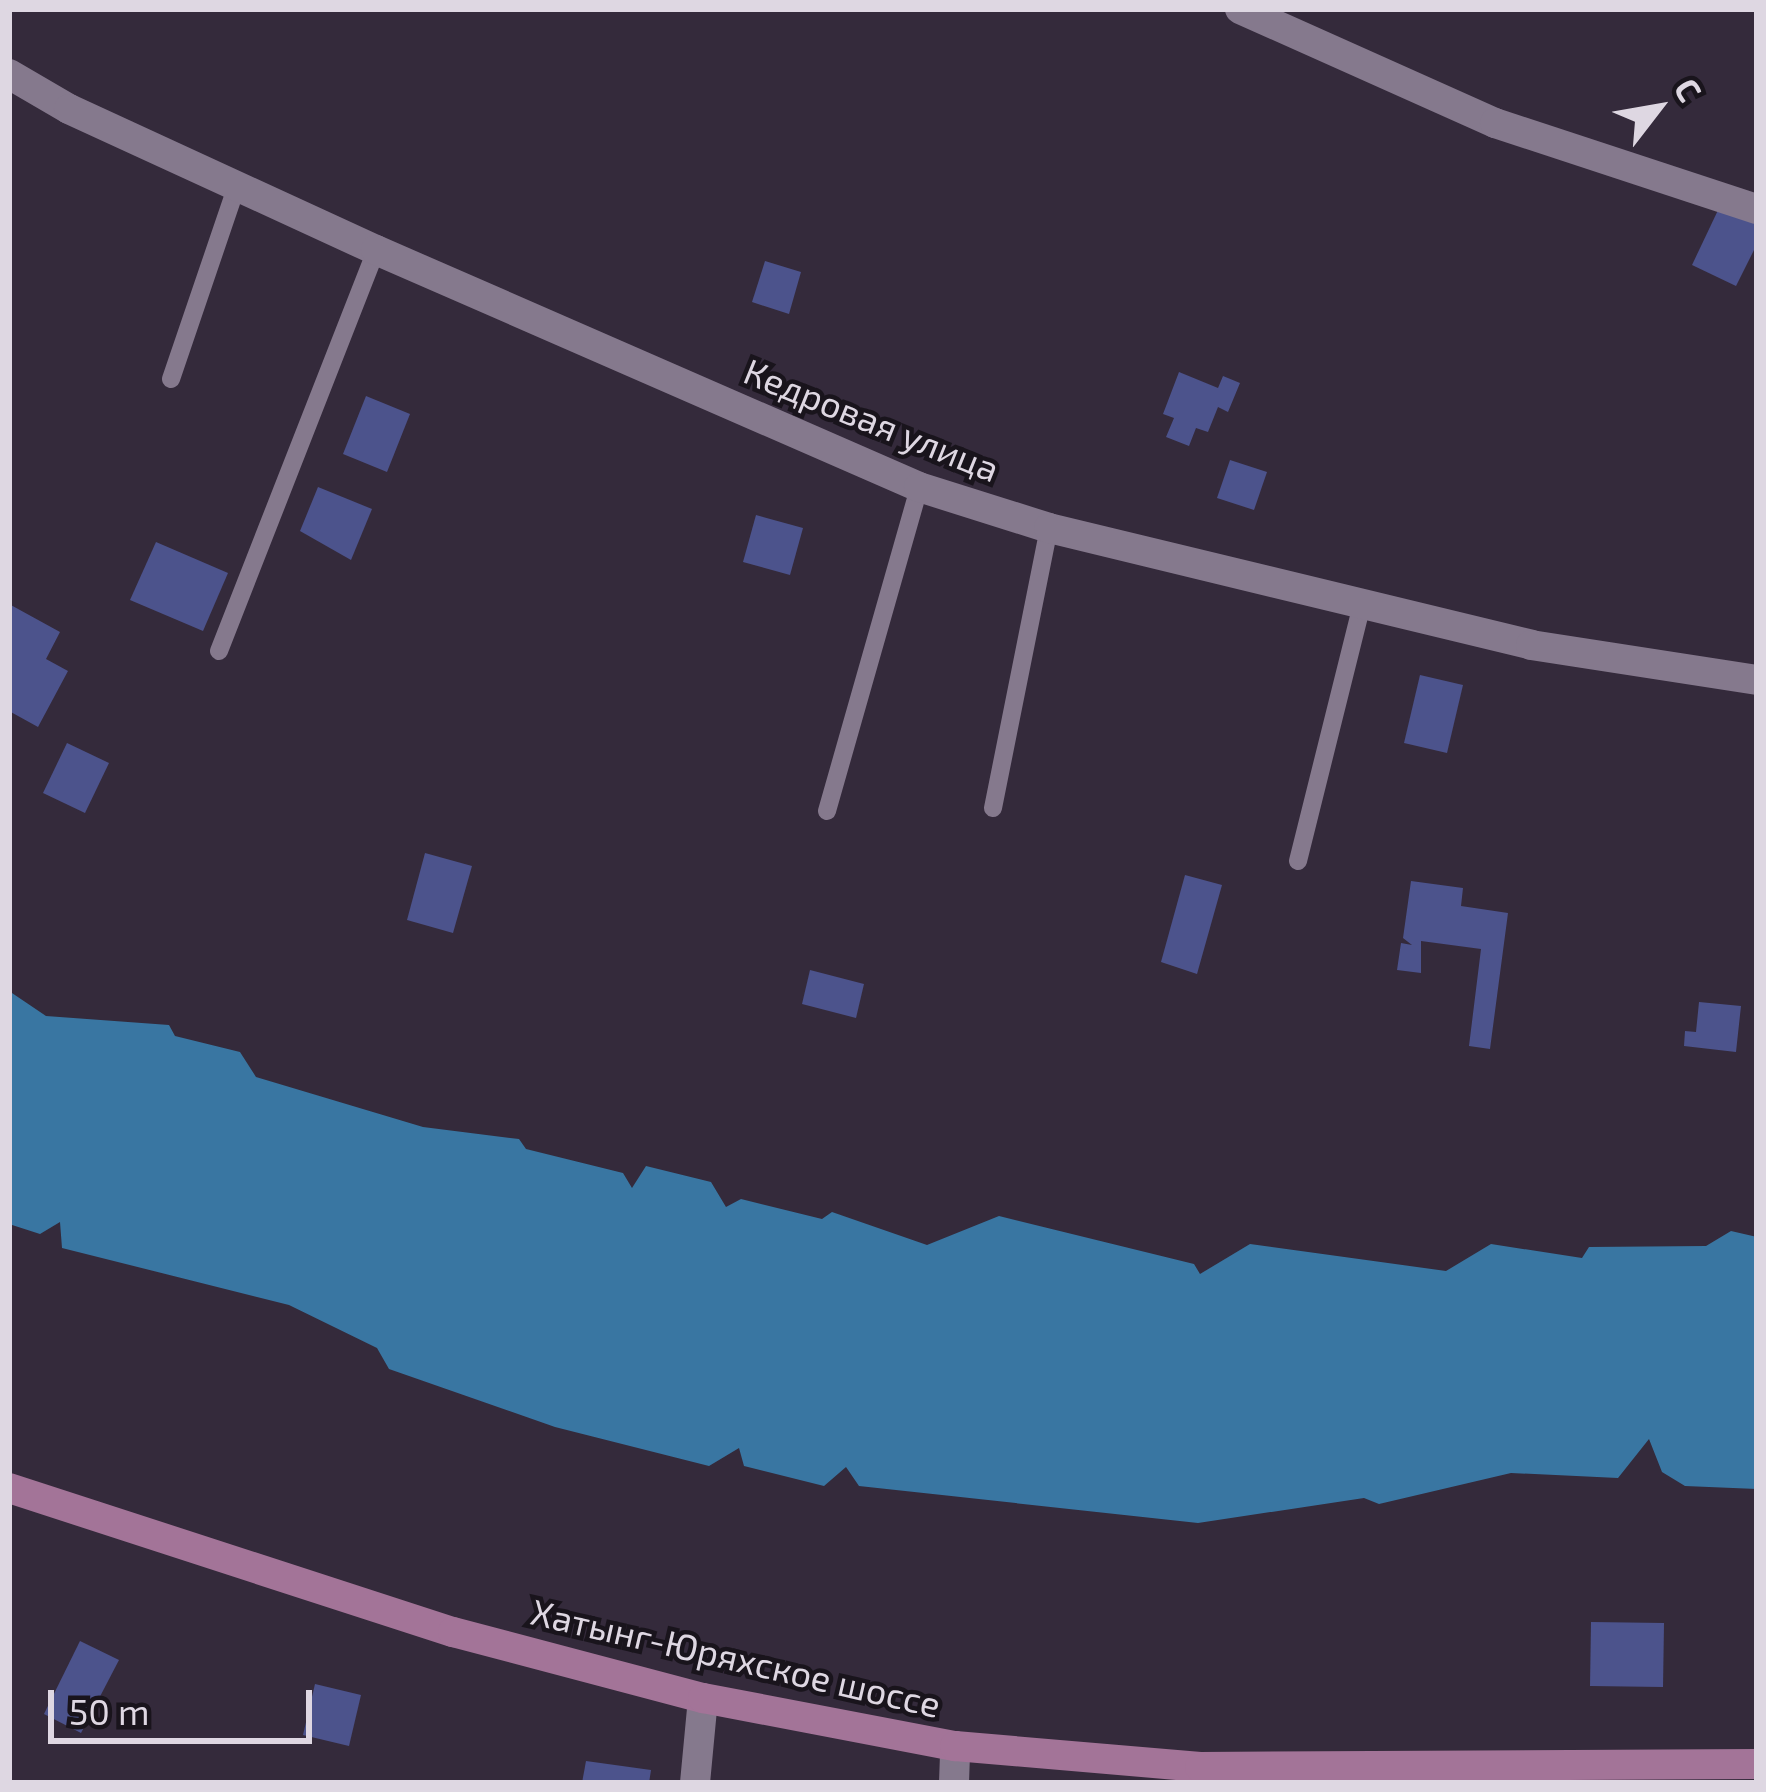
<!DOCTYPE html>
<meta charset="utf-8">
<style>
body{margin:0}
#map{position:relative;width:1766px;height:1792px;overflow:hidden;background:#342a3b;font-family:"Exo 2",sans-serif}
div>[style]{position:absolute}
.water>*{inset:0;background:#3976a2}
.building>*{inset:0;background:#4c538c}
.service>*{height:18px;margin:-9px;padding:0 9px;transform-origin:9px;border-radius:9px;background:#85798d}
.minor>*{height:30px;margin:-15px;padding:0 15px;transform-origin:15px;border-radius:15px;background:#85798d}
.secondary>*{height:30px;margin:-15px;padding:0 15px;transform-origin:15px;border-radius:15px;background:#a37498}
span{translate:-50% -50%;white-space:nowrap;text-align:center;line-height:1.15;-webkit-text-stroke:9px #19141c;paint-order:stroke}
.street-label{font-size:36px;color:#ded7e2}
.frame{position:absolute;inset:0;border:12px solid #ded7e2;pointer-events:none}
.north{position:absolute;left:1598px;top:48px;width:120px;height:120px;-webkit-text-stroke:9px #19141c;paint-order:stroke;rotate:59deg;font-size:33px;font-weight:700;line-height:48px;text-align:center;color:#ded7e2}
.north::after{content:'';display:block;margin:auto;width:42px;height:54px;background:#ded7e2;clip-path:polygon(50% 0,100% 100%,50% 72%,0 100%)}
.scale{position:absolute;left:48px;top:1690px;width:264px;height:54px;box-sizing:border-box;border:6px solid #ded7e2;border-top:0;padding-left:15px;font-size:36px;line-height:42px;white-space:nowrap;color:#ded7e2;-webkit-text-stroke:9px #19141c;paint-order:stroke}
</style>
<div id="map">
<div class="water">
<i style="clip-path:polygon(9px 991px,46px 1016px,169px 1025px,175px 1036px,240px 1052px,256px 1077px,423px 1127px,519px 1139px,526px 1149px,623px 1173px,632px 1188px,646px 1166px,711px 1182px,726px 1207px,741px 1199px,822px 1219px,832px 1212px,927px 1245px,999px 1216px,1194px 1264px,1200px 1274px,1250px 1244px,1446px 1271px,1491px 1244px,1582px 1258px,1589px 1247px,1706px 1246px,1731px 1231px,1757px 1237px,1757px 1489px,1685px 1486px,1662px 1472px,1649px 1439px,1618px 1478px,1511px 1473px,1379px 1504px,1364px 1498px,1198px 1523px,859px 1486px,846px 1467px,824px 1486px,744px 1466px,739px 1448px,709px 1466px,555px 1427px,389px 1369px,377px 1348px,289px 1305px,62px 1248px,60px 1222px,40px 1234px,9px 1224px)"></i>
</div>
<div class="building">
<i style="clip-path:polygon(1720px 206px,1757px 224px,1757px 244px,1736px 286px,1692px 265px)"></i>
<i style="clip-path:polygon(765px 261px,801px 272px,789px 314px,752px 302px)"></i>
<i style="clip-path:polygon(1179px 372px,1218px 388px,1223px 376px,1240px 383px,1228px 412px,1218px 407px,1208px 432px,1196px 428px,1189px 446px,1166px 437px,1174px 418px,1163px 414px)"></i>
<i style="clip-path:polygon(366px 396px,410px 414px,387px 472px,343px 454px)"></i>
<i style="clip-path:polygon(1230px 460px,1267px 472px,1254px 510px,1217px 498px)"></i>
<i style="clip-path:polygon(318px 487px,372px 509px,351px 560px,300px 531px)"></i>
<i style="clip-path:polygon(756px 515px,803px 528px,790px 575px,743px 562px)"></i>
<i style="clip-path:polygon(156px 542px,228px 573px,203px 631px,130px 600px)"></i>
<i style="clip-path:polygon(9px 604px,60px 632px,46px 659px,68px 671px,38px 727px,9px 711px)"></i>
<i style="clip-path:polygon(1420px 675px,1463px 685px,1447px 753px,1404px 743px)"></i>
<i style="clip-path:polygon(67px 743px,109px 763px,85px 813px,43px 793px)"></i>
<i style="clip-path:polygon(425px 853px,472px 866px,453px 933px,407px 920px)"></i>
<i style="clip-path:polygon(1185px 875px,1222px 885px,1197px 974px,1161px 962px)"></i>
<i style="clip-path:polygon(1411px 881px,1463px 888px,1461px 906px,1508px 913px,1490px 1049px,1469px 1046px,1481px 949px,1421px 941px,1421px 973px,1397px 970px,1401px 943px,1412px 945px,1403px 938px)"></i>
<i style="clip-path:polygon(810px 970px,864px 984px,856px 1018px,802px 1004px)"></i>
<i style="clip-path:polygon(1699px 1002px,1741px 1006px,1736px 1052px,1684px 1046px,1685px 1031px,1696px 1032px)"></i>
<i style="clip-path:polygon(1591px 1622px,1664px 1623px,1663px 1687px,1590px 1686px)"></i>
<i style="clip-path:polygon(80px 1641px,119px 1660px,81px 1733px,44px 1714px)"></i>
<i style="clip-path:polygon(315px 1684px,361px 1695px,349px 1746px,303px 1735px)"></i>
<i style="clip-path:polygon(586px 1761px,651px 1770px,649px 1783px,582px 1783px)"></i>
</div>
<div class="service">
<i style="left:171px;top:379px;width:205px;rotate:-71.2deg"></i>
<i style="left:219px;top:651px;width:431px;rotate:-68.6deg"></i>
<i style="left:993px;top:808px;width:286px;rotate:-78.7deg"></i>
<i style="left:827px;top:811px;width:337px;rotate:-74.1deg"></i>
<i style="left:1298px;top:861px;width:265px;rotate:-76deg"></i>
</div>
<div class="minor">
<i style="left:1240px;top:9px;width:279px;rotate:24.1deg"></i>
<i style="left:1495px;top:123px;width:276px;rotate:18.2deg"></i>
<i style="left:9px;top:74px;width:69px;rotate:30.3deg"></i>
<i style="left:69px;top:109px;width:338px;rotate:24.7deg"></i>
<i style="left:376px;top:250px;width:592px;rotate:23.58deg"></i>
<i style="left:919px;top:487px;width:136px;rotate:17.5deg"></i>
<i style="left:1049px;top:528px;width:496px;rotate:13.6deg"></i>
<i style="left:1531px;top:645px;width:229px;rotate:8.8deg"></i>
<i style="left:695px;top:1783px;width:85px;rotate:-84.6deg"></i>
<i style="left:954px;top:1783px;width:37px;rotate:-88deg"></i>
</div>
<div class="secondary">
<i style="left:9px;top:1488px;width:467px;rotate:18deg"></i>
<i style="left:453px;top:1632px;width:259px;rotate:14.8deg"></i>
<i style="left:703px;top:1698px;width:257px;rotate:10.8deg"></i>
<i style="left:955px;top:1746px;width:246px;rotate:4.9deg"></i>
<i style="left:1200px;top:1767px;width:557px;rotate:-0.31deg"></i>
</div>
<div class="street-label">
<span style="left:872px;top:419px;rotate:22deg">Кедровая улица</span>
<span style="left:736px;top:1657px;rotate:13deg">Хатынг-Юряхское шоссе</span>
</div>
<div class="frame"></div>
<div class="north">С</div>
<div class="scale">50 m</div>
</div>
